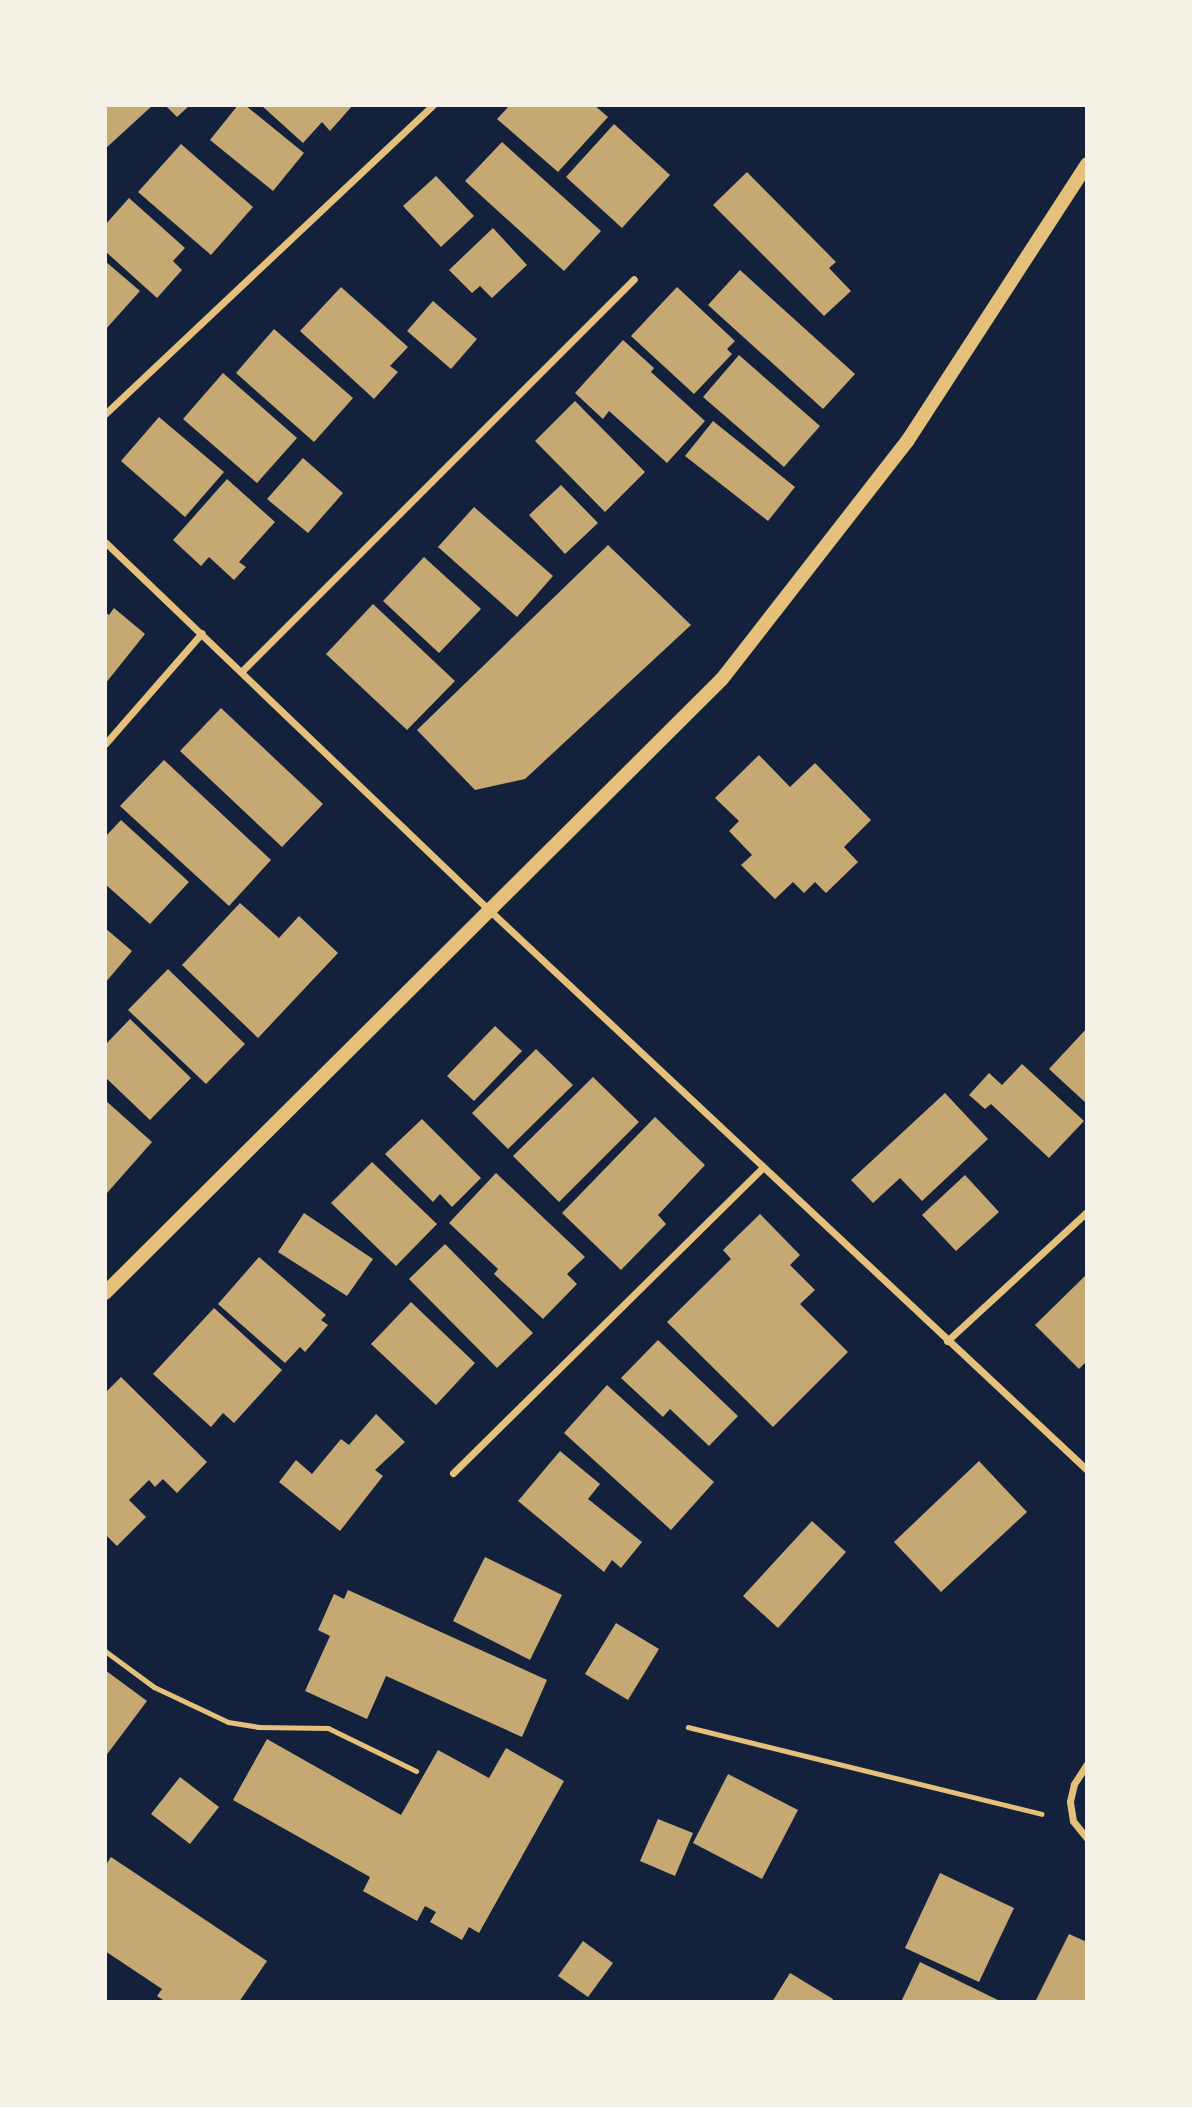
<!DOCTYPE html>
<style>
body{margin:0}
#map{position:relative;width:1192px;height:2107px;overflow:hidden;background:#14213d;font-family:"DejaVu Sans",sans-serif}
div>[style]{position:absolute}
.building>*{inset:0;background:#c6a872}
.path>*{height:4.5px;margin:-2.25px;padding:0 2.25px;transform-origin:2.25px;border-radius:2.25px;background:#e5c07b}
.service>*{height:5px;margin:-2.5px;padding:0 2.5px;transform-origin:2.5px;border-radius:2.5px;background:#e5c07b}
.minor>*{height:7px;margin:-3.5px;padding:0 3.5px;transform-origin:3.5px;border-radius:3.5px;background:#e5c07b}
.secondary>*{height:14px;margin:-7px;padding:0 7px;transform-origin:7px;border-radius:7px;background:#e5c07b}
span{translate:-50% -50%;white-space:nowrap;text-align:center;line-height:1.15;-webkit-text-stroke:6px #f6f1e7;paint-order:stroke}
.frame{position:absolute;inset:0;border:107px solid #f6f1e7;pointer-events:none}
</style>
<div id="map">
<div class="building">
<i style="clip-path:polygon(105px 105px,153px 105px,105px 149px)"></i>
<i style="clip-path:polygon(165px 105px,190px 105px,177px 117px)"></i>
<i style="clip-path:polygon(238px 105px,245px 105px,304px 153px,273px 191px,210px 140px)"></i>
<i style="clip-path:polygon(261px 105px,353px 105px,330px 131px,322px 122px,303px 143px)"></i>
<i style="clip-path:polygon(510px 105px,594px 105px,608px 117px,558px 172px,497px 119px)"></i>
<i style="clip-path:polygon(614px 124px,670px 175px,622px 228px,566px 177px)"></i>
<i style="clip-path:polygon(502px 142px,601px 231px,564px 271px,465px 181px)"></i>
<i style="clip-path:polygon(181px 144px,253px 207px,211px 255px,138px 192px)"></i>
<i style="clip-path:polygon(747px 172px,836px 262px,829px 268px,851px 291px,824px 316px,713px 205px)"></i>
<i style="clip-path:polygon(436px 176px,474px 216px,441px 247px,403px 206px)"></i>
<i style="clip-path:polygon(129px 198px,185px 248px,173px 261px,182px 270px,157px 298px,105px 251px,105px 225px)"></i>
<i style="clip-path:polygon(493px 228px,527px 265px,492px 298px,480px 286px,472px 293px,449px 270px)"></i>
<i style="clip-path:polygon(105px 261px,140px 291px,105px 330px)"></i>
<i style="clip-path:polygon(740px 270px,855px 374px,823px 409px,708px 305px)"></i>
<i style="clip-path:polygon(341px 287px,408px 347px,390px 366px,398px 372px,374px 399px,300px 331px)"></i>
<i style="clip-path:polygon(677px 287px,735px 341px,727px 349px,732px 354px,694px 394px,631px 336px)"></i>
<i style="clip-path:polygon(433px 301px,477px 339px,451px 369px,407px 331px)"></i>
<i style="clip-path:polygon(274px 329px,353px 398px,314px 442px,236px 373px)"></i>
<i style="clip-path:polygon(623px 340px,654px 368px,651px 372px,705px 421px,667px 463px,609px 411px,603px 419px,575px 393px)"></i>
<i style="clip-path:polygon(739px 355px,820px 426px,784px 467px,703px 397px)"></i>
<i style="clip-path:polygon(223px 373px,297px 438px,257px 483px,183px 419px)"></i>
<i style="clip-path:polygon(575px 401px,645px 472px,605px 512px,535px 441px)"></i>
<i style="clip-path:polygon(159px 417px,224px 472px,185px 517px,121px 461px)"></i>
<i style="clip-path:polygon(713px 421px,795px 487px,768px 521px,685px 456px)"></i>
<i style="clip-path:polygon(303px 458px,343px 493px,308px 533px,267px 499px)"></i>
<i style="clip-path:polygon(227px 479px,275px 522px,239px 562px,246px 567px,234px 580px,209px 557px,201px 566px,173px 540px)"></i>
<i style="clip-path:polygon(561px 485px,598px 523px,565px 554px,529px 515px)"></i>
<i style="clip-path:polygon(474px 507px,553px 576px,517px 617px,438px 547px)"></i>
<i style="clip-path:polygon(608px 545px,691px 625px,525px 779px,475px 790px,417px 730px)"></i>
<i style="clip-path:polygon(424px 557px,481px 609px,439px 653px,383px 601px)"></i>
<i style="clip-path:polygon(373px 604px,455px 681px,407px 730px,326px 654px)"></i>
<i style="clip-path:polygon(114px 608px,145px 634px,105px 684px,105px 612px,109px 615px)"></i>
<i style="clip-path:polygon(221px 708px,323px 804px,282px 847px,180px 751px)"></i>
<i style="clip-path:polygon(759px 755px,790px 787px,815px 763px,871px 820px,844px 847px,858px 862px,826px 893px,815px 882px,804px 893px,793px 882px,775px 899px,741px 865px,752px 855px,729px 831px,739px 821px,715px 798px)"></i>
<i style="clip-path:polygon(164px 760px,271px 860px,229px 906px,120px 806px)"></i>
<i style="clip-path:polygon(121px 820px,189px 882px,150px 924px,105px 884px,105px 837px)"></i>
<i style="clip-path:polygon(240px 903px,279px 938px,299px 916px,338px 953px,258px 1038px,182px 965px)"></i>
<i style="clip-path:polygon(105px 928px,132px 951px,105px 983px)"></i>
<i style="clip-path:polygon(168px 969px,245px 1044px,206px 1084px,128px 1010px)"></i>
<i style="clip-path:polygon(130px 1019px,191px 1078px,150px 1120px,105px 1077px,105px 1045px)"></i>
<i style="clip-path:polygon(495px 1026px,522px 1051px,474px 1101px,447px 1076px)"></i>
<i style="clip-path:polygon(1087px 1028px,1087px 1104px,1049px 1069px)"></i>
<i style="clip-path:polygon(536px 1049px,573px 1085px,508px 1149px,472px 1113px)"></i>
<i style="clip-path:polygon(1022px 1064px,1084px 1121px,1049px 1158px,991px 1104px,985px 1109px,969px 1095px,989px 1073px,1002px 1085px)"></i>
<i style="clip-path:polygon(593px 1077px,639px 1122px,559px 1202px,513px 1156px)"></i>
<i style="clip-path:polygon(945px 1093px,988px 1139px,922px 1201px,900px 1178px,873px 1203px,851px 1180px)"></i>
<i style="clip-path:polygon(105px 1100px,152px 1142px,107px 1193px,105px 1191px)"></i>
<i style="clip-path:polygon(655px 1117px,705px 1165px,658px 1215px,666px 1224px,621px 1270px,562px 1213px)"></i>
<i style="clip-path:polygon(422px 1119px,481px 1178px,452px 1207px,440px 1194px,433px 1202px,385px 1154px)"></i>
<i style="clip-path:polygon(372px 1162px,437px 1224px,396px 1266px,331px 1203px)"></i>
<i style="clip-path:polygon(496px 1173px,585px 1257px,567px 1274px,577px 1284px,543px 1319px,494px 1274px,498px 1269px,449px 1223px)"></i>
<i style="clip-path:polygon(965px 1175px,999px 1212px,956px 1251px,922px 1215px)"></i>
<i style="clip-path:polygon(304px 1213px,373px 1259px,347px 1296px,278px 1252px)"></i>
<i style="clip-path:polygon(760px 1214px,800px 1255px,790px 1265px,815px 1290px,800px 1304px,848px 1352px,773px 1427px,667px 1322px,731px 1259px,723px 1250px)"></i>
<i style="clip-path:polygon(445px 1244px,533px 1333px,497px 1368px,409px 1279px)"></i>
<i style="clip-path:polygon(259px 1257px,326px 1315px,321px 1320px,328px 1325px,305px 1352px,300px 1347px,285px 1363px,218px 1304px)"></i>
<i style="clip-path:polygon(1087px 1274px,1087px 1361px,1079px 1369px,1035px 1325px)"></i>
<i style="clip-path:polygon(411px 1302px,475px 1363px,436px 1405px,371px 1344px)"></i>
<i style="clip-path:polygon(214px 1308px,282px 1370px,234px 1423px,223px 1413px,211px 1427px,153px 1374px)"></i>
<i style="clip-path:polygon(658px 1340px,738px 1416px,709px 1446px,670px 1409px,663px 1417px,621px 1378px)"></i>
<i style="clip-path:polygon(121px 1377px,207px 1462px,177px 1493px,163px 1479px,155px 1487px,149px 1480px,129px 1500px,146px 1517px,117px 1546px,105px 1534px,105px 1393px)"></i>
<i style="clip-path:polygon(607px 1385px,714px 1482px,671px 1530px,564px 1433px)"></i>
<i style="clip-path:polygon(376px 1414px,405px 1442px,375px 1470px,383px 1476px,340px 1531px,279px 1482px,296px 1460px,312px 1474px,341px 1439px,349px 1445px)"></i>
<i style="clip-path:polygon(560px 1451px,600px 1484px,588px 1499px,642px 1542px,621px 1568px,612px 1560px,604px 1572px,518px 1501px)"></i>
<i style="clip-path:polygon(979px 1461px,1027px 1512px,941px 1592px,894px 1542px)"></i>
<i style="clip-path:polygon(812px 1521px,846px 1552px,778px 1628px,743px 1596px)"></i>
<i style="clip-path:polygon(485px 1557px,562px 1595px,530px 1660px,453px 1621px)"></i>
<i style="clip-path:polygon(348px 1590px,547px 1680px,522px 1737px,386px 1676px,367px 1719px,305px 1691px,330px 1636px,318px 1630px,334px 1594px,344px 1599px)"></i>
<i style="clip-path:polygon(616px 1623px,659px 1649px,628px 1700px,585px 1674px)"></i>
<i style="clip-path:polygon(105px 1670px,147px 1701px,105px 1757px)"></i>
<i style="clip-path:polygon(267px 1739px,401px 1815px,438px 1750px,489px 1778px,506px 1748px,564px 1781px,479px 1933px,469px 1927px,462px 1940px,430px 1922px,436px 1912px,425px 1906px,417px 1921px,363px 1891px,370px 1877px,233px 1800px)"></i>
<i style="clip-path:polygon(728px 1774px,798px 1810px,762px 1879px,693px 1843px)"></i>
<i style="clip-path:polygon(180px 1777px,219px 1807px,190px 1844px,151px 1814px)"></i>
<i style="clip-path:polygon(658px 1819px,693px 1833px,675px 1876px,640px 1861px)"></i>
<i style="clip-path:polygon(111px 1857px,267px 1961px,239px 2002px,166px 2002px,157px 1996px,162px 1989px,105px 1951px,105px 1866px)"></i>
<i style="clip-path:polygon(940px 1873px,1014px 1908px,979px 1982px,905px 1948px)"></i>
<i style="clip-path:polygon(1069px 1934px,1087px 1942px,1087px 2002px,1035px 2002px)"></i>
<i style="clip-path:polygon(583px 1941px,613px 1963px,588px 1997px,558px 1976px)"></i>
<i style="clip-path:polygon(920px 1962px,1002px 2002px,901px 2002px)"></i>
<i style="clip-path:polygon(790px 1973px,833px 1999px,832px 2002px,772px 2002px)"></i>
</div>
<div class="path">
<i style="left:688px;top:1727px;width:364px;rotate:13.8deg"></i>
</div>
<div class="service">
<i style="left:105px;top:1651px;width:61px;rotate:36.3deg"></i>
<i style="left:154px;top:1687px;width:82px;rotate:25.3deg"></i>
<i style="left:228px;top:1722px;width:30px;rotate:9deg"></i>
<i style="left:258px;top:1727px;width:70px;rotate:0.8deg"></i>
<i style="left:328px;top:1728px;width:98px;rotate:26deg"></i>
</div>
<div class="minor">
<i style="left:105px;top:414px;width:451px;rotate:-43.3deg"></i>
<i style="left:105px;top:542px;width:530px;rotate:43.78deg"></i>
<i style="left:488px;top:909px;width:821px;rotate:43.12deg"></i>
<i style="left:242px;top:671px;width:554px;rotate:-45deg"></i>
<i style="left:105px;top:744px;width:147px;rotate:-48.9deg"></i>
<i style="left:947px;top:1341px;width:190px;rotate:-42.7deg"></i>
<i style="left:453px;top:1473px;width:434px;rotate:-44.6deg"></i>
<i style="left:1087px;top:1764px;width:24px;rotate:123deg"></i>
<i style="left:1074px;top:1784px;width:18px;rotate:103deg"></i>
<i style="left:1070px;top:1802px;width:19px;rotate:81deg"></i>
<i style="left:1073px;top:1821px;width:22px;rotate:51deg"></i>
</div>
<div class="secondary">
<i style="left:105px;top:1293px;width:870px;rotate:-44.86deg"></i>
<i style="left:722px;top:679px;width:303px;rotate:-52.1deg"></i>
<i style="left:908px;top:440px;width:329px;rotate:-57deg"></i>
</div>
<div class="frame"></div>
</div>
